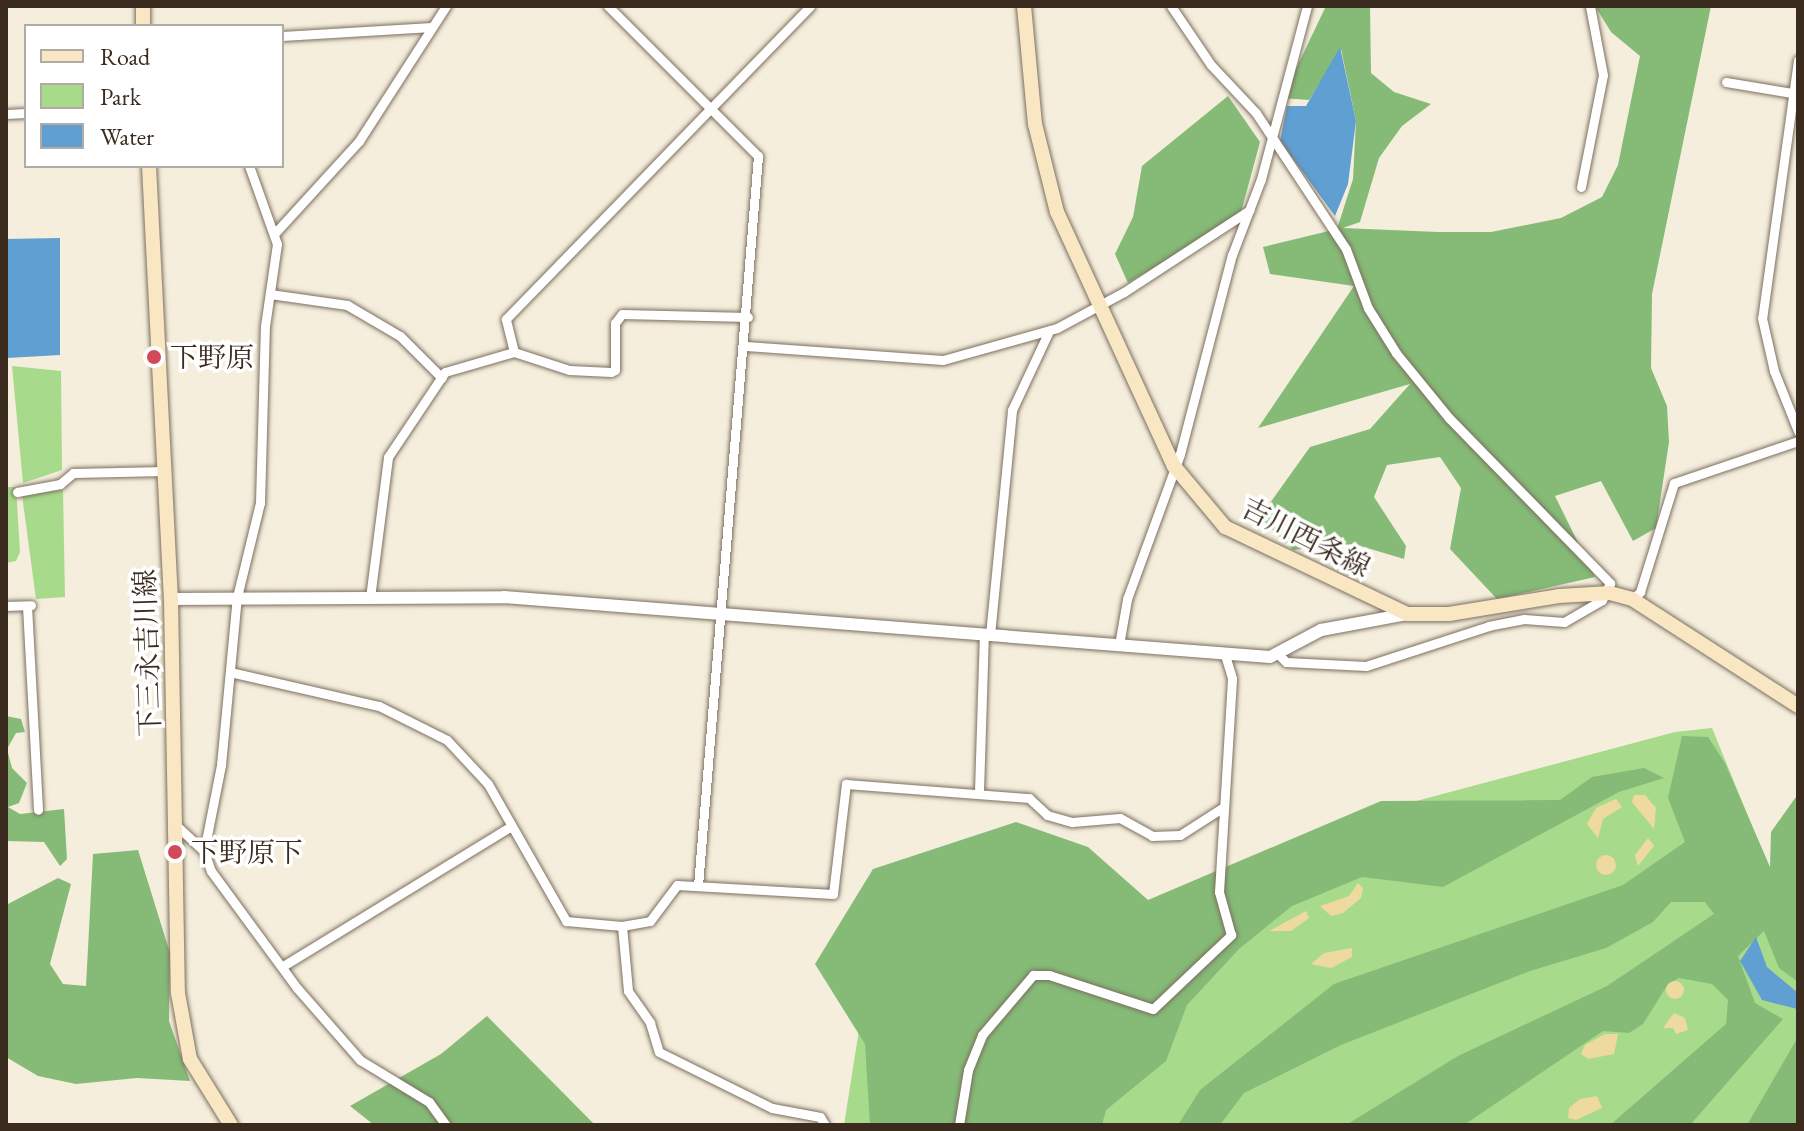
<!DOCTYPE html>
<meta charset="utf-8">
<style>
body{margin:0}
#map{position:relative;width:1804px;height:1131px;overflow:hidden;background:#f5eedc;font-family:"EB Garamond","Noto Serif JP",serif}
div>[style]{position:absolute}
.green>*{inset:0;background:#a7db8b}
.forest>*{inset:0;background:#85bb77}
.sand>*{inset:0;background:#eeda9e}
.round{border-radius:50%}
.water>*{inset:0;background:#609fd2}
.roads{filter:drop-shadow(0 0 2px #7c6f60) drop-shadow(0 0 2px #7c6f60)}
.minor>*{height:9px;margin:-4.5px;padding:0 4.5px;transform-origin:4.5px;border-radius:4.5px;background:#fff}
.tertiary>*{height:12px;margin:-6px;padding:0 6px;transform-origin:6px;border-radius:6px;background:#fff}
.secondary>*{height:14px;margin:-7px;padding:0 7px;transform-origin:7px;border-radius:7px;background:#f9e7c3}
.dots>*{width:22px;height:22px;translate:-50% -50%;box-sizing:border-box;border:4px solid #fff;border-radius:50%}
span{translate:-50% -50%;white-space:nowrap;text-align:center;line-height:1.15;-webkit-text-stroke:7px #fff;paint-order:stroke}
.poi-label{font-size:28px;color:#3b2a1e}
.left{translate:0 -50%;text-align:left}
.street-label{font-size:28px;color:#3b2a1e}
.frame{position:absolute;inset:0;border:8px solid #3b2a1e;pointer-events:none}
.legend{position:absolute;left:24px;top:24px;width:260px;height:144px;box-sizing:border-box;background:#fff;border:2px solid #b1aaa5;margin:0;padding:10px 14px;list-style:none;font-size:24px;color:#3b2a1e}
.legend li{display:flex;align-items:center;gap:16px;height:40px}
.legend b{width:40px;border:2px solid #b1aaa5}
</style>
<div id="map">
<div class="green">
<i style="clip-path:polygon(12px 366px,61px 371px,62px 470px,23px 483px)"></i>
<i style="clip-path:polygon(6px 487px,16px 487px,20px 552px,16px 561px,6px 563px)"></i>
<i style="clip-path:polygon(63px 490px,65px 597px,36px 599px,22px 495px)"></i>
<i style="clip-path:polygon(1712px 728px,1798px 938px,1798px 1095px,1780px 1125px,844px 1125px,869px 966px,1176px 929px,1375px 812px,1675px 732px)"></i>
</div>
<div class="forest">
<i style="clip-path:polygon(1326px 6px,1370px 6px,1371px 73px,1394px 92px,1431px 104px,1402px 126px,1379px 158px,1360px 222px,1343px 228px,1438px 232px,1491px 232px,1561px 218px,1602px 197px,1618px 165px,1640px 56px,1611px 32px,1595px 6px,1711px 6px,1652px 294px,1651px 368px,1667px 406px,1669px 442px,1656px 528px,1633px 541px,1601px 481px,1555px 496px,1595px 577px,1497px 599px,1450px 549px,1461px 488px,1440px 457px,1387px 465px,1374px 497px,1406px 546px,1404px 559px,1354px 544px,1293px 550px,1260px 517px,1310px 447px,1370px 429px,1410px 384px,1258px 428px,1354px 286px,1270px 274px,1263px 247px,1337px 229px,1353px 179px,1356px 121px,1341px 49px,1309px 100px,1282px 98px)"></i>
<i style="clip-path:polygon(1228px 96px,1260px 142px,1240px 216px,1128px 283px,1115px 254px,1133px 217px,1142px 166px)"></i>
<i style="clip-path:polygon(6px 716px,21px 719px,25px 732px,16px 733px,7px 749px,12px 768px,27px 783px,19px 803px,8px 807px,20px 814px,64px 809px,67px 859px,60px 866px,44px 842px,6px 841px)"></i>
<i style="clip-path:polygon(1682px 736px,1708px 737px,1725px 763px,1770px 867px,1771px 832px,1798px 794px,1798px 982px,1779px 968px,1764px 931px,1738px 956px,1755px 1003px,1783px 1019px,1690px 1125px,1610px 1125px,1726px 1024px,1728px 1000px,1712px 984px,1679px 978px,1668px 984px,1643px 1024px,1629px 1033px,1603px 1031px,1464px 1125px,1346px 1125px,1458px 1056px,1607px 986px,1714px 914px,1705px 902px,1671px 902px,1653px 922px,1606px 948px,1530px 971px,1341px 1045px,1244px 1093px,1220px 1125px,1178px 1125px,1200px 1090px,1334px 984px,1623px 885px,1685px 842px,1668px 798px)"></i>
<i style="clip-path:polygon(1644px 768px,1664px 778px,1619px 792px,1443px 887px,1362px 877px,1292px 906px,1239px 949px,1187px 1005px,1166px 1061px,1106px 1110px,1102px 1125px,870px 1125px,865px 1044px,815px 964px,873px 869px,1016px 822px,1088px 847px,1148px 900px,1381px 801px,1560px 800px,1592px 777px)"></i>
<i style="clip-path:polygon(138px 850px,170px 953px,169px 1021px,190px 1081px,137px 1078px,76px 1084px,38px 1076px,6px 1057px,6px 905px,58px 878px,71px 884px,50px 964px,63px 984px,86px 986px,93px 854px)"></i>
<i style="clip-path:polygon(487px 1016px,595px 1125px,374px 1125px,350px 1106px,441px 1054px)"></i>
<i style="clip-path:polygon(1798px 1037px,1798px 1125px,1747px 1125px)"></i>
</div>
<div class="sand">
<i style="clip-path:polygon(1634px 795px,1645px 795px,1656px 808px,1654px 829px,1632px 802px)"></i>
<i style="clip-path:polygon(1616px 799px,1622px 807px,1603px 819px,1598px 838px,1587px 824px,1596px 808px)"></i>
<i style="clip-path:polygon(1648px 838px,1654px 846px,1638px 866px,1635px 855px)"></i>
<i class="round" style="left:1596px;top:855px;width:20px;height:20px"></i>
<i style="clip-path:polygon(1358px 883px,1363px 888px,1361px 898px,1343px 913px,1331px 916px,1320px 906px,1349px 896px)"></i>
<i style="clip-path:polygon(1306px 911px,1309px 918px,1291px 931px,1269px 931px)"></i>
<i style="clip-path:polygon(1352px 948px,1352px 957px,1331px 968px,1311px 964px,1324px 953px)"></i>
<i class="round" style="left:1666px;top:981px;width:18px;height:18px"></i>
<i style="clip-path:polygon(1674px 1013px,1685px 1018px,1688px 1030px,1676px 1034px,1673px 1028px,1663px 1028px)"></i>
<i style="clip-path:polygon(1605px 1034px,1618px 1034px,1614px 1054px,1588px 1059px,1581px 1054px,1585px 1045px)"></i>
<i style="clip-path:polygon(1597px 1096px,1602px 1108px,1576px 1120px,1568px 1118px,1569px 1108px,1580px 1099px)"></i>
</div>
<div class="water">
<i style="clip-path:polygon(1340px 47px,1356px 121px,1348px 184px,1335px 216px,1280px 141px,1287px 106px,1306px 106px)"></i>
<i style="clip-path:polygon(60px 238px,60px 355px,7px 358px,6px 239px)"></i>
<i style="clip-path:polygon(1756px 937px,1767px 967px,1798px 993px,1797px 1009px,1762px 1000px,1740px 961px)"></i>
</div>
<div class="roads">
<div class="minor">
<i style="left:608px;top:6px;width:212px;rotate:45deg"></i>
<i style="left:758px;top:156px;width:732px;rotate:94.7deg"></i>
<i style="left:1171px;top:6px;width:71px;rotate:55.9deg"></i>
<i style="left:1211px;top:65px;width:66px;rotate:46.8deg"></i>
<i style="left:1256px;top:113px;width:163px;rotate:56.5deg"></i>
<i style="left:1346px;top:249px;width:63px;rotate:69.6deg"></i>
<i style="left:1368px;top:308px;width:53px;rotate:58.1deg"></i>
<i style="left:1396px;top:353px;width:84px;rotate:50.8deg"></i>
<i style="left:1449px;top:418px;width:231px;rotate:45.7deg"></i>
<i style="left:1610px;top:583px;width:19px;rotate:115deg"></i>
<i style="left:1602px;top:600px;width:44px;rotate:149.9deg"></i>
<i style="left:1564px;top:622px;width:40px;rotate:-175.7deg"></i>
<i style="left:1524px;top:619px;width:36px;rotate:169deg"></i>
<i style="left:1489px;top:626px;width:129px;rotate:162deg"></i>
<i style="left:1366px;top:666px;width:80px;rotate:-177.1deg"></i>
<i style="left:1286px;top:662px;width:10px;rotate:-135deg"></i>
<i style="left:282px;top:36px;width:150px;rotate:-3.4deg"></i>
<i style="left:1798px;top:60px;width:260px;rotate:97.9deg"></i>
<i style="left:1762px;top:318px;width:54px;rotate:77.2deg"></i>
<i style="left:1774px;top:371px;width:65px;rotate:68.2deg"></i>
<i style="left:1726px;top:82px;width:73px;rotate:9.5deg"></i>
<i style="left:6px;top:114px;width:20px;rotate:-3deg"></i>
<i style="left:1581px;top:187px;width:114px;rotate:-78.9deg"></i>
<i style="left:1603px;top:75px;width:70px;rotate:-100.7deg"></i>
<i style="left:275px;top:233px;width:125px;rotate:-47.6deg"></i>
<i style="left:359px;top:141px;width:161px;rotate:-57.2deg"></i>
<i style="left:270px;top:294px;width:78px;rotate:8.1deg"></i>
<i style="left:347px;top:305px;width:61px;rotate:30.3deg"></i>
<i style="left:400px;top:336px;width:59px;rotate:45deg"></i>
<i style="left:746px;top:346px;width:197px;rotate:4.1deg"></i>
<i style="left:943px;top:360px;width:118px;rotate:-15.7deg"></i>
<i style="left:1057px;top:328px;width:76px;rotate:-28.2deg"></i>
<i style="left:1124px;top:292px;width:150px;rotate:-33.1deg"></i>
<i style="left:514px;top:352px;width:34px;rotate:-104deg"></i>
<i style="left:506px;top:319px;width:436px;rotate:-45.8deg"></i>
<i style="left:17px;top:492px;width:44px;rotate:-10.5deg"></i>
<i style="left:60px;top:484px;width:17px;rotate:-40deg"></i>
<i style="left:73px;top:473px;width:92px;rotate:-1.2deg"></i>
<i style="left:370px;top:598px;width:142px;rotate:-82.7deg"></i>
<i style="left:388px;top:457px;width:102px;rotate:-56.2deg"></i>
<i style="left:445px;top:372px;width:72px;rotate:-16.2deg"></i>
<i style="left:514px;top:352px;width:58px;rotate:18.1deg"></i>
<i style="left:569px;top:370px;width:42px;rotate:2.7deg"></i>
<i style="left:611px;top:372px;width:4px;rotate:-27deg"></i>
<i style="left:615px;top:370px;width:47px;rotate:-90deg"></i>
<i style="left:615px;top:323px;width:11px;rotate:-52deg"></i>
<i style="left:622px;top:314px;width:126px;rotate:1.4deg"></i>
<i style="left:1632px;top:599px;width:11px;rotate:-41deg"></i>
<i style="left:1640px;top:592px;width:114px;rotate:-72.7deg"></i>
<i style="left:1674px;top:483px;width:131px;rotate:-18.7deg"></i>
<i style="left:6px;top:606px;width:25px;rotate:-2deg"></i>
<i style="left:27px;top:606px;width:204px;rotate:86.9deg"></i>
<i style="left:990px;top:635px;width:226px;rotate:-84.4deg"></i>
<i style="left:1012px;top:410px;width:87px;rotate:-64.9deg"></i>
<i style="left:1119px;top:645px;width:47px;rotate:-80.1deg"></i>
<i style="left:1127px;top:599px;width:154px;rotate:-69.9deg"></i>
<i style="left:1180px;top:454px;width:206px;rotate:-75.4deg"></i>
<i style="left:1232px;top:255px;width:81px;rotate:-69.1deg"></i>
<i style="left:1261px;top:179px;width:179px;rotate:-75.1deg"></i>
<i style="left:230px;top:672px;width:153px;rotate:12.9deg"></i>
<i style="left:379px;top:706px;width:76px;rotate:26.6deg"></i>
<i style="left:447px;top:740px;width:60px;rotate:47deg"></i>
<i style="left:488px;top:784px;width:158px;rotate:60.3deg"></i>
<i style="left:566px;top:921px;width:56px;rotate:5.1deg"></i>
<i style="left:622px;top:926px;width:28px;rotate:-10deg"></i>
<i style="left:650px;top:921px;width:45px;rotate:-53.1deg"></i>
<i style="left:677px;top:885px;width:156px;rotate:3.3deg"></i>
<i style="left:833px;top:894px;width:111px;rotate:-83.3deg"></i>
<i style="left:846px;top:784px;width:184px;rotate:4.4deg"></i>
<i style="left:1029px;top:798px;width:25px;rotate:43deg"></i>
<i style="left:1047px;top:815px;width:26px;rotate:16deg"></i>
<i style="left:1072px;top:822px;width:48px;rotate:-4.8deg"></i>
<i style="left:1120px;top:818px;width:37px;rotate:29deg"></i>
<i style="left:1152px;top:836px;width:28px;rotate:-2deg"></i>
<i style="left:1180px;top:835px;width:50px;rotate:-32.7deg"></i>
<i style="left:979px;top:791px;width:156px;rotate:-88.2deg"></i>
<i style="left:178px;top:827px;width:35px;rotate:43deg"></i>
<i style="left:204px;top:851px;width:21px;rotate:71deg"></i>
<i style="left:211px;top:871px;width:145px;rotate:53.7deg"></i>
<i style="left:297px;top:988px;width:96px;rotate:48.8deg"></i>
<i style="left:360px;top:1060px;width:81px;rotate:31.3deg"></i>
<i style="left:429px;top:1102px;width:29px;rotate:54deg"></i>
<i style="left:204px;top:851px;width:88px;rotate:-78.8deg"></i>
<i style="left:221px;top:765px;width:169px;rotate:-84.6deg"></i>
<i style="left:237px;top:597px;width:97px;rotate:-76.3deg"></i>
<i style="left:260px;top:503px;width:177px;rotate:-88.4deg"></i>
<i style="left:265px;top:326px;width:83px;rotate:-81.7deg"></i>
<i style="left:277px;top:244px;width:83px;rotate:-109.7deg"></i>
<i style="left:622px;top:926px;width:65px;rotate:84.7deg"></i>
<i style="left:628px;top:991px;width:39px;rotate:55deg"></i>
<i style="left:650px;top:1023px;width:30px;rotate:73deg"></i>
<i style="left:659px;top:1052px;width:126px;rotate:26.4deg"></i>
<i style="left:772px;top:1108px;width:49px;rotate:10.6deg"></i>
<i style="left:820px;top:1117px;width:9px;rotate:58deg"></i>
<i style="left:283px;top:966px;width:266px;rotate:-31.5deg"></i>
<i style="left:959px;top:1125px;width:56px;rotate:-80.7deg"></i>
<i style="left:968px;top:1070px;width:38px;rotate:-68deg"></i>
<i style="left:982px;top:1035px;width:79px;rotate:-49.6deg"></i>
<i style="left:1033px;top:975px;width:16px"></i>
<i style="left:1049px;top:975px;width:109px;rotate:18.1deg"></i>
<i style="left:1153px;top:1009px;width:108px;rotate:-43.5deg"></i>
<i style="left:1231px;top:935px;width:45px;rotate:-105.6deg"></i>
<i style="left:1219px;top:892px;width:214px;rotate:-86.5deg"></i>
<i style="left:1232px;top:678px;width:24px;rotate:-107deg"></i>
</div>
<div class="tertiary">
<i style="left:171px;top:599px;width:333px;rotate:-0.3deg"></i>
<i style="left:504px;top:597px;width:768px;rotate:4.48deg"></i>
<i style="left:1270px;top:657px;width:58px;rotate:-27.9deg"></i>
<i style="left:1321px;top:630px;width:87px;rotate:-10.5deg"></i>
</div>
<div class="secondary">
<i style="left:1024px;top:6px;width:119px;rotate:84.7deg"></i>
<i style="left:1035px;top:124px;width:91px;rotate:76deg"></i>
<i style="left:1057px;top:212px;width:280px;rotate:65.3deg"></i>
<i style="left:1174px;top:466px;width:80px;rotate:50.1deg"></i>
<i style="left:1225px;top:527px;width:202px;rotate:25.5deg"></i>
<i style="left:1407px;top:614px;width:42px"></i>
<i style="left:1449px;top:614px;width:111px;rotate:-9.3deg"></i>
<i style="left:1559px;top:596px;width:51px;rotate:-3.4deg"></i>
<i style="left:1610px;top:593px;width:23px;rotate:15deg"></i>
<i style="left:1632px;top:599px;width:197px;rotate:32.8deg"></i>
<i style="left:143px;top:26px;width:20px;rotate:-90deg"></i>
<i style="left:149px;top:166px;width:434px;rotate:87.1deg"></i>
<i style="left:171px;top:599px;width:394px;rotate:89deg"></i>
<i style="left:178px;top:993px;width:67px;rotate:79.7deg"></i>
<i style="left:190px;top:1059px;width:78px;rotate:58.2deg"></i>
</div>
</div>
<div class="dots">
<i style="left:154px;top:357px;background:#d1495b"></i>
<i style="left:175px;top:852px;background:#d1495b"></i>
</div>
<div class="poi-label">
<span class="left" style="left:170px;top:357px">下野原</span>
<span class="left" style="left:191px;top:852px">下野原下</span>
</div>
<div class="street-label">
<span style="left:1306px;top:537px;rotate:27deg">吉川西条線</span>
<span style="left:147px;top:653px;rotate:-92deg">下三永吉川線</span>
</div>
<div class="frame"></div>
<ul class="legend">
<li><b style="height:10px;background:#f9e7c3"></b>Road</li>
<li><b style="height:22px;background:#a7db8b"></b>Park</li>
<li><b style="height:22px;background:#609fd2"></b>Water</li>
</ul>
</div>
